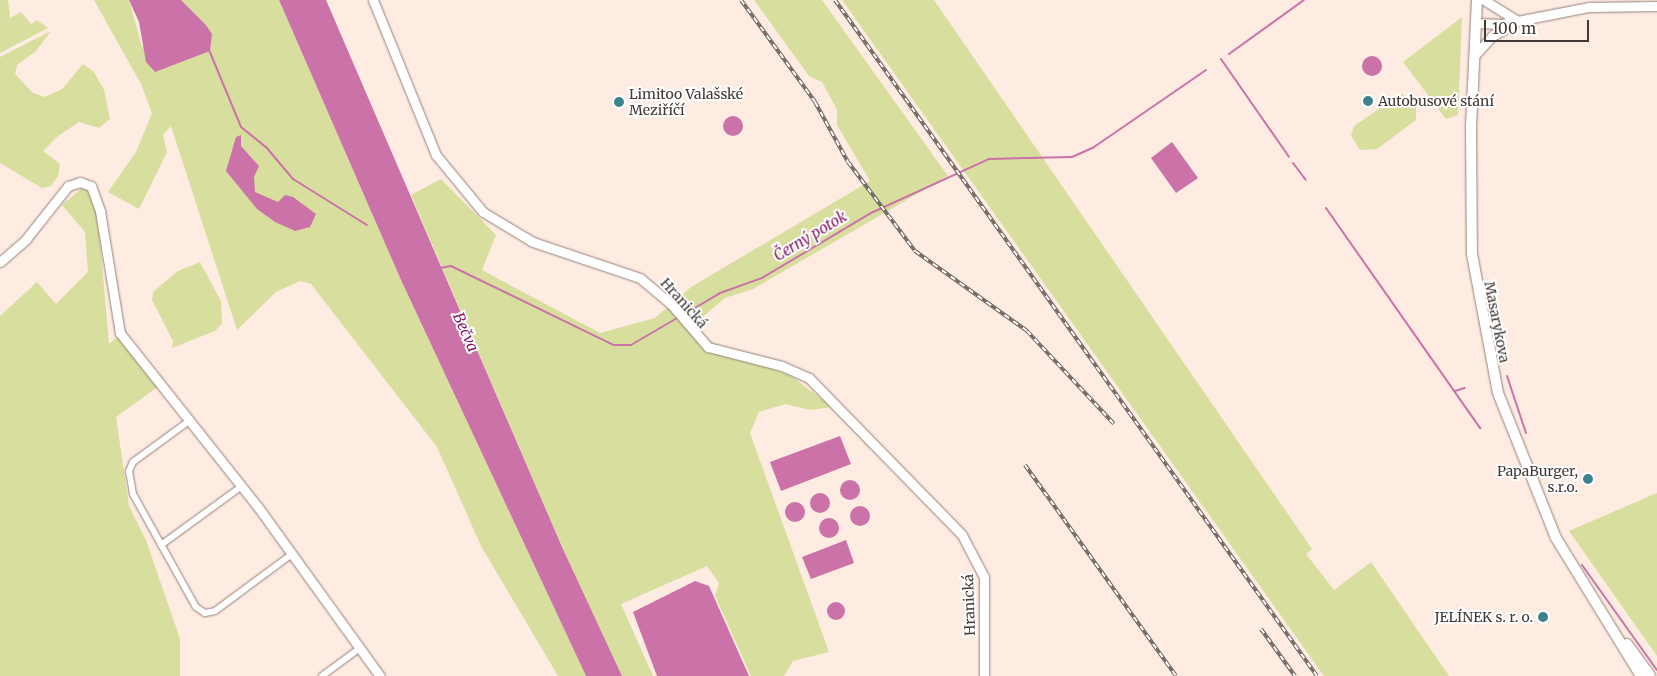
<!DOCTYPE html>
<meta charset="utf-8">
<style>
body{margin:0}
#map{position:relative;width:1657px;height:676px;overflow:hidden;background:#feebe2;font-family:Merriweather,serif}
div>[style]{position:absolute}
.green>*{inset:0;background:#d8de9e}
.water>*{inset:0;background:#cb72a8}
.round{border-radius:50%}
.stream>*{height:2px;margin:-1px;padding:0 1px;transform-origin:1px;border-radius:1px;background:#cb72a8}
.roads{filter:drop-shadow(0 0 1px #94837b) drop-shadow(0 0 1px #94837b)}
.street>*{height:6px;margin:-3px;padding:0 3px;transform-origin:3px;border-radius:3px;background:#fff}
.secondary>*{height:9px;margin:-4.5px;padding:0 4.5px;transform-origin:4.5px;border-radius:4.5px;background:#fff}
.primary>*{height:10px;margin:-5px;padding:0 5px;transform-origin:5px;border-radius:5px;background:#fff}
.rail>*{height:4px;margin-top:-2px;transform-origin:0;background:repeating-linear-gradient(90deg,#fff 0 5.5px,#6e645f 0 11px);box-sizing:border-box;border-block:1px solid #6e645f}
.dots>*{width:14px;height:14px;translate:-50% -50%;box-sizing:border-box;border:2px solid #fff;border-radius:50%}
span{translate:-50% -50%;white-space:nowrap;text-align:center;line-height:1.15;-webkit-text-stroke:4px #fff;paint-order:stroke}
.poi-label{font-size:14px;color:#403935}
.left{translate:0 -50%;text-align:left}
.right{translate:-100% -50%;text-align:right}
.street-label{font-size:14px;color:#403935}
.water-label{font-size:15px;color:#851963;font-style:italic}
.scale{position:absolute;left:1484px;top:20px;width:105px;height:22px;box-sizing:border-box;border:2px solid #403935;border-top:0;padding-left:6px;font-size:15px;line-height:18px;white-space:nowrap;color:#403935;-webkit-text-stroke:4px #fff;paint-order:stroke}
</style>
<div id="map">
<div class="green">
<i style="clip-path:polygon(0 0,8px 0,10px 18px,21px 12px,31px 24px,37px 20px,48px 28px,0 53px)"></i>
<i style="clip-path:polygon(94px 0,129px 0,142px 47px,210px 51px,212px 34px,206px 25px,181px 0,279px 0,401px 280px,586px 676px,558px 676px,481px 546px,437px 447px,311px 284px,300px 281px,276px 292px,237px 330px,171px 126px,163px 135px,167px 152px,139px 209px,108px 192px,136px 152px,152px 113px,141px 84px)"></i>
<i style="clip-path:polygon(754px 0,822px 0,948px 176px,753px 289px,725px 298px,699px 320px,702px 336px,720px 349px,791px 376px,832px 407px,810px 410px,786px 404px,759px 412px,750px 433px,829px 652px,793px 661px,784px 676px,751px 676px,715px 596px,719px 583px,707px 566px,621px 604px,653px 676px,622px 676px,562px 547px,411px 195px,441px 179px,496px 235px,482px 270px,600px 333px,655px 318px,691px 287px,870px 181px,837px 125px,837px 110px,822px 82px,809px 76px)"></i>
<i style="clip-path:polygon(842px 0,934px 0,1312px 549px,1306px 554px,1334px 590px,1371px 562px,1449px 676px,1324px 676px)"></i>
<i style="clip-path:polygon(1462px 17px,1458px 115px,1446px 119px,1403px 62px)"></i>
<i style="clip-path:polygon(51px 31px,36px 51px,17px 65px,15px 74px,33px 93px,45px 97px,62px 89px,83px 64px,94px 72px,104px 90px,110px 119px,99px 128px,79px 122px,58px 136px,43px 151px,60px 164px,58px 176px,51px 186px,42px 188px,0 163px,0 57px)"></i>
<i style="clip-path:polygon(1401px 94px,1416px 101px,1416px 120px,1377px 149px,1360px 150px,1351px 136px,1354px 126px)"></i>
<i style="clip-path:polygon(82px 188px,92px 194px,98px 218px,109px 344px,119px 336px,159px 386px,116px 417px,129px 506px,146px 540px,180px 639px,180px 676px,0 676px,0 316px,37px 282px,56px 304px,88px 272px,85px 232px,62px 205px)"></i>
<i style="clip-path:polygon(200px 262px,221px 301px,222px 323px,215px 331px,172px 348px,173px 341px,152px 300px,153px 292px,178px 271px)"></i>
<i style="clip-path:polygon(1657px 493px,1657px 656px,1569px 531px)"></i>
</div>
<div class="water">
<i style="clip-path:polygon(129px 0,181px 0,206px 25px,212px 34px,210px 51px,155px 72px,146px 62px,139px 22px)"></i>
<i style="clip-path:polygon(279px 0,326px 0,562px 547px,622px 676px,586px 676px,401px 280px)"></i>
<i class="round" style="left:1362px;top:56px;width:20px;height:20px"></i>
<i class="round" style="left:723px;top:116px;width:20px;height:20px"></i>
<i style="clip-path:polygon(241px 135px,241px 146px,259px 166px,254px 177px,255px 192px,278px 202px,285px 195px,293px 197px,316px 214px,310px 227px,295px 231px,275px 222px,257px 209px,226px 171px,236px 137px)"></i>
<i style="clip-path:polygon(1172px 142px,1198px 178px,1176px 193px,1151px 158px)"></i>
<i style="clip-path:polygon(840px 436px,851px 464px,781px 491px,770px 462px)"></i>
<i class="round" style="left:840px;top:480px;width:20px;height:20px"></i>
<i class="round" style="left:810px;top:493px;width:20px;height:20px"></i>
<i class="round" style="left:785px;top:502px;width:20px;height:20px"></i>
<i class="round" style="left:850px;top:506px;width:20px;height:20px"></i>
<i class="round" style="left:819px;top:518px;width:20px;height:20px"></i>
<i style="clip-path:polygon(846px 540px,854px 563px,811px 579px,802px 557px)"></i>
<i style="clip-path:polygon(695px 581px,709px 586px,749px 676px,657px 676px,633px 612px)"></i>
<i class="round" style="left:827px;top:602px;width:18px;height:18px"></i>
</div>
<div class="stream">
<i style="left:209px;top:50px;width:83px;rotate:67.4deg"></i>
<i style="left:241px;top:127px;width:32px;rotate:39deg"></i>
<i style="left:266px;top:147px;width:42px;rotate:49.8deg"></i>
<i style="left:293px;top:179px;width:87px;rotate:31.9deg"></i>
<i style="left:1229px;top:54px;width:92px;rotate:-35.8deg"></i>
<i style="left:1221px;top:59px;width:119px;rotate:55.2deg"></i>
<i style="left:1293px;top:163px;width:21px;rotate:53deg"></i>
<i style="left:1326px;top:208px;width:269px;rotate:55deg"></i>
<i style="left:440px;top:268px;width:11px;rotate:-10deg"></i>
<i style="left:451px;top:266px;width:181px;rotate:25.9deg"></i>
<i style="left:614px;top:345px;width:17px"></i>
<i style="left:631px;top:345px;width:56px;rotate:-30.3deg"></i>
<i style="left:683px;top:315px;width:43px;rotate:-30.7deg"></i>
<i style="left:720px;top:293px;width:45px;rotate:-19.7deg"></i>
<i style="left:762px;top:278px;width:127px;rotate:-30.8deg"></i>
<i style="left:871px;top:213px;width:130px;rotate:-24.6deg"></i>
<i style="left:989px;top:159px;width:83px;rotate:-1.4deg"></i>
<i style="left:1072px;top:157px;width:24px;rotate:-24deg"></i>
<i style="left:1094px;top:147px;width:136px;rotate:-34.5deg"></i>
<i style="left:1507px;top:376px;width:60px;rotate:71.6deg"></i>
<i style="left:1455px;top:391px;width:10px;rotate:-17deg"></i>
<i style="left:1582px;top:565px;width:129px;rotate:54.5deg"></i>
</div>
<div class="roads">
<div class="street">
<i style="left:189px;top:421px;width:69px;rotate:143.8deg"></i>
<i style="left:133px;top:462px;width:10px;rotate:114deg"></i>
<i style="left:129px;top:471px;width:23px;rotate:80deg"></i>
<i style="left:133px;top:494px;width:129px;rotate:60.9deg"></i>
<i style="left:196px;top:607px;width:11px;rotate:34deg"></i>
<i style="left:205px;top:613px;width:10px;rotate:-11deg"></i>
<i style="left:215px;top:611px;width:96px;rotate:-36.5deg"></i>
<i style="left:161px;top:545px;width:100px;rotate:-36.1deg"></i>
<i style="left:322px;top:676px;width:47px;rotate:-36.4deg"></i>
</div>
<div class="secondary">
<i style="left:373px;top:0;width:167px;rotate:67.9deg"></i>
<i style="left:436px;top:155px;width:74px;rotate:50.5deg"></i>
<i style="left:483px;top:212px;width:58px;rotate:31deg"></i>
<i style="left:533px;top:242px;width:113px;rotate:18.6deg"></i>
<i style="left:640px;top:278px;width:40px;rotate:40deg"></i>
<i style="left:671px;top:304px;width:57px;rotate:49.3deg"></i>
<i style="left:708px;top:347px;width:76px;rotate:14.4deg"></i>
<i style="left:782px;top:366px;width:30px;rotate:24deg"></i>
<i style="left:809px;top:378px;width:219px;rotate:45.7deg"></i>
<i style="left:962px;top:535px;width:47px;rotate:62.4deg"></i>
<i style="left:984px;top:577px;width:99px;rotate:90deg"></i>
<i style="left:1484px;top:0;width:38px;rotate:32deg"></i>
<i style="left:1476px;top:23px;width:26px;rotate:2deg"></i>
<i style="left:1502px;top:24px;width:89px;rotate:-11.1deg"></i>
<i style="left:1589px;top:7px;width:68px;rotate:-0.8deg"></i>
<i style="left:1474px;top:56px;width:27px;rotate:-48deg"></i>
<i style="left:1492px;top:36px;width:23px;rotate:-29deg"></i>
<i style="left:0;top:262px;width:35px;rotate:-41deg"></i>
<i style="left:26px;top:239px;width:68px;rotate:-51.6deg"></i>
<i style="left:68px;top:186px;width:13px;rotate:-18deg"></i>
<i style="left:80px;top:182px;width:12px;rotate:20deg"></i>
<i style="left:91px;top:186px;width:27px;rotate:70deg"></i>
<i style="left:100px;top:211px;width:124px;rotate:80.7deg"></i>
<i style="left:120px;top:333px;width:222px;rotate:51.6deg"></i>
<i style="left:258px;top:507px;width:208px;rotate:54.2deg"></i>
</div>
<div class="primary">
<i style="left:1477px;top:0;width:126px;rotate:92.7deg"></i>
<i style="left:1471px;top:126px;width:128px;rotate:89.6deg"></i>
<i style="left:1472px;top:254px;width:141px;rotate:79.4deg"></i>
<i style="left:1498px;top:393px;width:156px;rotate:68.2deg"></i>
<i style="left:1556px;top:538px;width:162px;rotate:58.4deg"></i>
<i style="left:1627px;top:644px;width:39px;rotate:54deg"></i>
</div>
</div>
<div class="rail">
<i style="left:741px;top:0;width:126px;rotate:54deg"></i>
<i style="left:815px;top:102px;width:68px;rotate:61.2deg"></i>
<i style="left:848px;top:162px;width:111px;rotate:53deg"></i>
<i style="left:915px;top:251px;width:138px;rotate:35.5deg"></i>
<i style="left:1027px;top:331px;width:127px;rotate:46.9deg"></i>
<i style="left:835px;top:0;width:830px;rotate:54.51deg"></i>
<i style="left:1025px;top:465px;width:259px;rotate:54.4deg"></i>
<i style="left:1261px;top:629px;width:58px;rotate:54.1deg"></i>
</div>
<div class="dots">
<i style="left:1368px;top:101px;background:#3d838e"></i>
<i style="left:619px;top:102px;background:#3d838e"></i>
<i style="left:1588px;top:479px;background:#3d838e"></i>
<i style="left:1543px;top:617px;background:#3d838e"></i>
</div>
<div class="poi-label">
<span class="left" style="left:629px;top:102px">Limitoo Valašské<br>Meziříčí</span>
<span class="left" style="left:1378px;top:101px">Autobusové stání</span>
<span class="right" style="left:1578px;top:479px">PapaBurger,<br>s.r.o.</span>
<span class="right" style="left:1533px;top:617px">JELÍNEK s. r. o.</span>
</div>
<div class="street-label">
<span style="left:684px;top:303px;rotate:48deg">Hranická</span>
<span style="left:1497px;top:322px;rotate:79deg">Masarykova</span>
<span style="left:969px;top:605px;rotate:-92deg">Hranická</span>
</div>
<div class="water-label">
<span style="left:810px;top:236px;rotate:-31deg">Černý potok</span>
<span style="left:466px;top:332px;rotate:66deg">Bečva</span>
</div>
<div class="scale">100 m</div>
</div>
